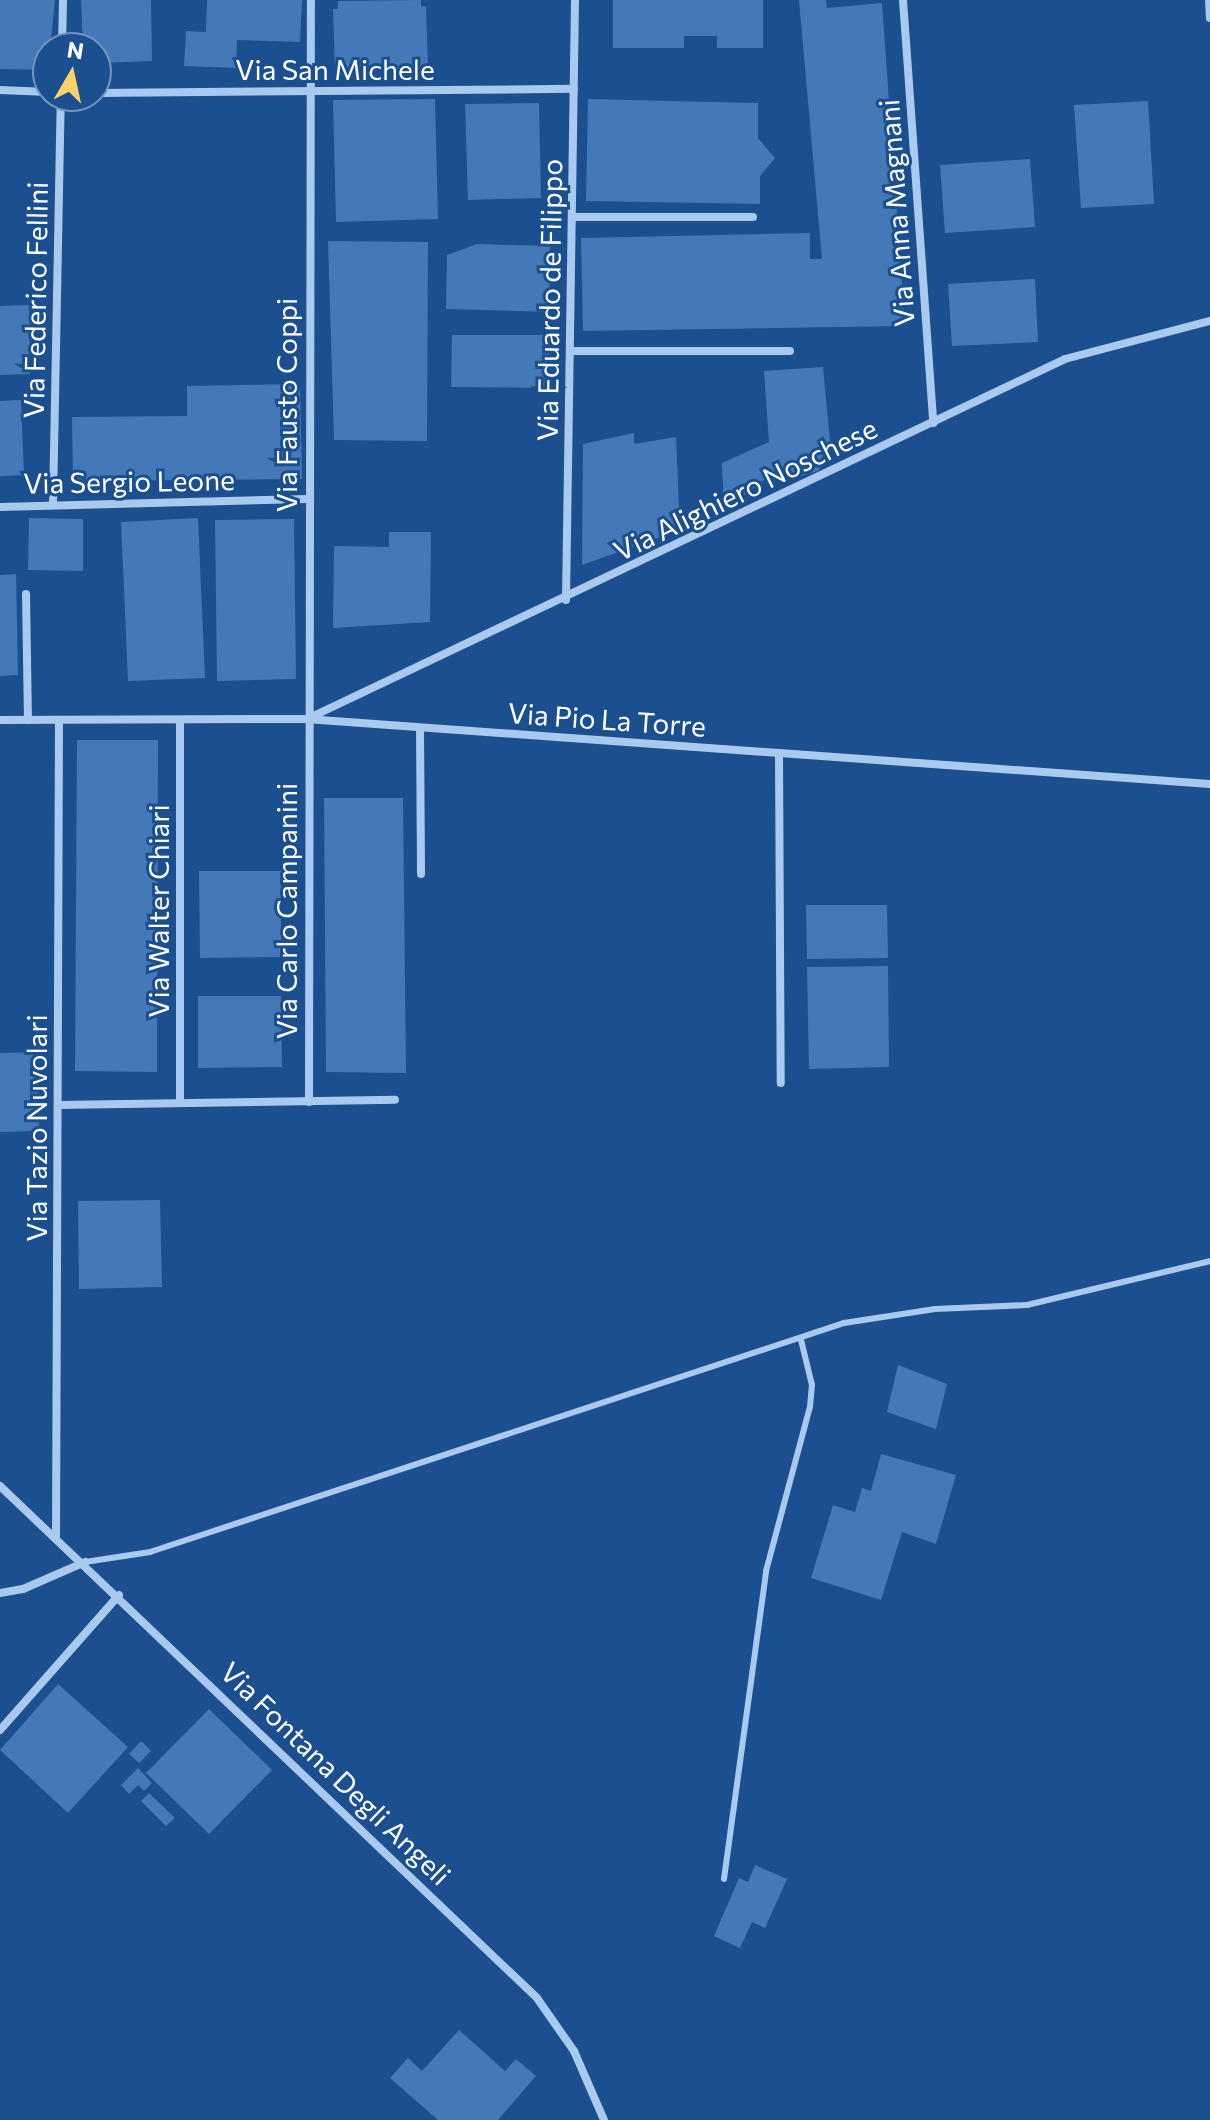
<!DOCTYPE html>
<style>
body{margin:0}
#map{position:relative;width:1210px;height:2120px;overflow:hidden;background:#1b4f8f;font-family:Commissioner,sans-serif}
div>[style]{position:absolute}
.building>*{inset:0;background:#4478b7}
.lane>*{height:6px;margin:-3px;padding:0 3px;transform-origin:3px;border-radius:3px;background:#a9c9ee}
.street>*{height:8px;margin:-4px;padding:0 4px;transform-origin:4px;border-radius:4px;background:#a9c9ee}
span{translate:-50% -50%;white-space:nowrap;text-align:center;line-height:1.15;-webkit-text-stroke:6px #1b4f8f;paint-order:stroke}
.street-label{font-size:28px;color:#fff}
.north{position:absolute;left:32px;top:32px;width:80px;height:80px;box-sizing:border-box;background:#1b4f8f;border:2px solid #7695bc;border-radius:50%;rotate:9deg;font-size:22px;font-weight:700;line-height:32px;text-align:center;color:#fff}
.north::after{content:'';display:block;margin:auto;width:28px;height:36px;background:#ffd166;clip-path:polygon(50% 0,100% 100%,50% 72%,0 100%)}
</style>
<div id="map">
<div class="building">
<i style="clip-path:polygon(0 0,55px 0,48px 70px,0 69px)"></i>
<i style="clip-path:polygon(81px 0,151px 0,152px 61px,96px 63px,96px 48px,83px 48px)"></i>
<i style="clip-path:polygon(207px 0,302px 0,300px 42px,237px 40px,236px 68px,184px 66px,186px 31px,206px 32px)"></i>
<i style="clip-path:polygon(421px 0,421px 7px,426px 6px,428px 67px,335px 71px,333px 9px,338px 9px,338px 1px)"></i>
<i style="clip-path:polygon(613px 0,763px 0,763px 48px,717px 48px,717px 36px,684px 36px,684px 48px,613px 48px)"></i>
<i style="clip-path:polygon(799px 0,826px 0,827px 8px,882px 3px,905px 326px,583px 331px,581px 238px,810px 233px,810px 259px,822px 259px)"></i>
<i style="clip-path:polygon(435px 99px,438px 219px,336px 222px,333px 100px)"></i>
<i style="clip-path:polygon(588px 99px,758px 103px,758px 138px,775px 158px,760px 176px,760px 204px,586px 201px)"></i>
<i style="clip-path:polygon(1148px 101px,1154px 204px,1081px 208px,1074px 105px)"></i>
<i style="clip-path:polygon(539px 103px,541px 198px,468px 200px,465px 104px)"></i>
<i style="clip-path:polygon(1030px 159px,1035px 227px,945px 233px,940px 165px)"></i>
<i style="clip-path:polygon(328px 241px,428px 242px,427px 441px,334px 440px)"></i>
<i style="clip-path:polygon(477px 244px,550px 246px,549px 312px,446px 309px,447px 255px)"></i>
<i style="clip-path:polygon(1035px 279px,1038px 342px,952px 346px,948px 284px)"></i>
<i style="clip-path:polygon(29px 305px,30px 374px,0 375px,0 306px)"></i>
<i style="clip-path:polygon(452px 335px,550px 335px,549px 388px,451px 387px)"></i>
<i style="clip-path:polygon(823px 367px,831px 452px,818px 471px,797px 477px,773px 473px,724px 510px,722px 463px,769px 442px,764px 371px)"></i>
<i style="clip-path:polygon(300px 384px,302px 479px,73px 481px,72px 417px,187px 416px,187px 386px)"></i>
<i style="clip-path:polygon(21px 400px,24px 475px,0 476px,0 401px)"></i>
<i style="clip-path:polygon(634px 433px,634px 444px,676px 437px,680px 530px,582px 565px,583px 444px)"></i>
<i style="clip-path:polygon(29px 518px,83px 519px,83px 571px,28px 570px)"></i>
<i style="clip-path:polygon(198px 518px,205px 678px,128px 681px,121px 522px)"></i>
<i style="clip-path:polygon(294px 519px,296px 679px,217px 681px,215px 520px)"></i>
<i style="clip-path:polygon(389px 532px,431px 532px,430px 622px,333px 628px,334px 546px,389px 547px)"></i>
<i style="clip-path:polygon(16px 574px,18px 675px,0 676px,0 575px)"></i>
<i style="clip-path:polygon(77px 740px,158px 740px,157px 1072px,75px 1071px)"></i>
<i style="clip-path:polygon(324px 798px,403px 798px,406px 1073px,326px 1072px)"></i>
<i style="clip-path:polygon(199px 871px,281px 871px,281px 957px,200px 958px)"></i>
<i style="clip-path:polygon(806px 905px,887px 905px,888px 958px,807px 959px)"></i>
<i style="clip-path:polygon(888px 966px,889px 1067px,809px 1069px,807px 967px)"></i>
<i style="clip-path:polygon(198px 996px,281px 996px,282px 1067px,198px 1068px)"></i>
<i style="clip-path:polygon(37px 1052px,39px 1131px,0 1132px,0 1053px)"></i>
<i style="clip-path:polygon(160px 1200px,162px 1287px,79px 1289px,78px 1201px)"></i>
<i style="clip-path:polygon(898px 1365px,947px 1384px,936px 1429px,887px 1412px)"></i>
<i style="clip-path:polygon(881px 1454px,956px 1475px,936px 1544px,902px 1532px,881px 1600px,811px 1578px,833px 1505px,855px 1512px,862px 1488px,871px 1491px)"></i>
<i style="clip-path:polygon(58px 1684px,128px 1747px,68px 1813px,0 1750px)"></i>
<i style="clip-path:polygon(209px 1709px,272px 1770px,209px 1834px,146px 1773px)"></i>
<i style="clip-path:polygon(141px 1741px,151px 1751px,139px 1763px,129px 1754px)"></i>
<i style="clip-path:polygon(138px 1768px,152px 1783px,144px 1791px,138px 1785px,129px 1794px,121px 1785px)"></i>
<i style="clip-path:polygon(149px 1793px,175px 1818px,166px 1826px,141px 1801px)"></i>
<i style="clip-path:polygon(755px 1865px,787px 1879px,765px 1928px,752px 1922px,740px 1948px,714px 1936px,739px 1878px,748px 1882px)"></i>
<i style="clip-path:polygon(459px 2030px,505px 2071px,516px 2059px,536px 2076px,498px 2120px,438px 2120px,390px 2078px,408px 2058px,422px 2071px)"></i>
</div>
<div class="lane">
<i style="left:85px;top:1562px;width:66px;rotate:-8.7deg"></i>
<i style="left:150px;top:1552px;width:731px;rotate:-18.26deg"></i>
<i style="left:844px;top:1323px;width:92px;rotate:-8.7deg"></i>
<i style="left:935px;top:1309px;width:92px;rotate:-2.5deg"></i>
<i style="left:1027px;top:1305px;width:188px;rotate:-13.5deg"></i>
<i style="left:724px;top:1879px;width:311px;rotate:-82.2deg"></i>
<i style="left:766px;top:1571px;width:170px;rotate:-75deg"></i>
<i style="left:810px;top:1407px;width:22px;rotate:-85deg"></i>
<i style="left:812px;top:1385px;width:46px;rotate:-103.7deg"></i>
</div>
<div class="street">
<i style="left:903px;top:0;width:424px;rotate:85.9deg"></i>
<i style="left:1209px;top:0;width:18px;rotate:87deg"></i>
<i style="left:62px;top:48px;width:48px;rotate:-88.8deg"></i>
<i style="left:0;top:90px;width:48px;rotate:2.4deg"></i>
<i style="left:96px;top:93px;width:478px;rotate:-0.5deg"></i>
<i style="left:572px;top:217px;width:181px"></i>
<i style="left:570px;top:351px;width:220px"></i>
<i style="left:53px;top:504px;width:408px;rotate:-88.9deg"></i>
<i style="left:0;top:507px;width:308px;rotate:-1.5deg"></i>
<i style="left:26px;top:594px;width:126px;rotate:89.1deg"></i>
<i style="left:566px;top:600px;width:600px;rotate:-89.14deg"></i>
<i style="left:307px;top:719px;width:839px;rotate:-25.4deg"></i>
<i style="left:1065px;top:359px;width:150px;rotate:-14.7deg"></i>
<i style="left:0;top:720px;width:306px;rotate:-0.2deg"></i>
<i style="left:306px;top:719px;width:906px;rotate:4.11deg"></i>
<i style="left:420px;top:728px;width:146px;rotate:89.6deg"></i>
<i style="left:779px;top:754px;width:329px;rotate:89.7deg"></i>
<i style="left:309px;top:1102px;width:1102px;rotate:-89.9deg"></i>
<i style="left:180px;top:1103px;width:383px;rotate:-90deg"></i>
<i style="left:58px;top:1105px;width:337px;rotate:-0.9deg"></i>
<i style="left:0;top:1486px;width:742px;rotate:43.63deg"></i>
<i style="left:537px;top:1998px;width:65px;rotate:55.1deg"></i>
<i style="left:574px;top:2051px;width:75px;rotate:66.5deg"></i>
<i style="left:56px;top:1536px;width:816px;rotate:-89.79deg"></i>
<i style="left:0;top:1593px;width:23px;rotate:-10deg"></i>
<i style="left:23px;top:1589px;width:68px;rotate:-23.5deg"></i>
<i style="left:0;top:1730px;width:180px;rotate:-48.6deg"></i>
</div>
<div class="street-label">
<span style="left:335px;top:69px">Via San Michele</span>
<span style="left:896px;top:213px;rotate:-94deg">Via Anna Magnani</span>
<span style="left:35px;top:300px;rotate:-89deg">Via Federico Fellini</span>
<span style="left:549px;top:300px;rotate:-89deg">Via Eduardo de Filippo</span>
<span style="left:286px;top:405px;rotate:-90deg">Via Fausto Coppi</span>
<span style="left:129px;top:481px;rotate:-1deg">Via Sergio Leone</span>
<span style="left:745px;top:489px;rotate:-26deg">Via Alighiero Noschese</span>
<span style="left:607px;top:719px;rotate:4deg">Via Pio La Torre</span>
<span style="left:158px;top:911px;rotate:-90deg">Via Walter Chiari</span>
<span style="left:286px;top:911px;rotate:-90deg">Via Carlo Campanini</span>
<span style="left:36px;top:1128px;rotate:-90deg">Via Tazio Nuvolari</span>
<span style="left:336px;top:1773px;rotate:44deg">Via Fontana Degli Angeli</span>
</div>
<div class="north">N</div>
</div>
